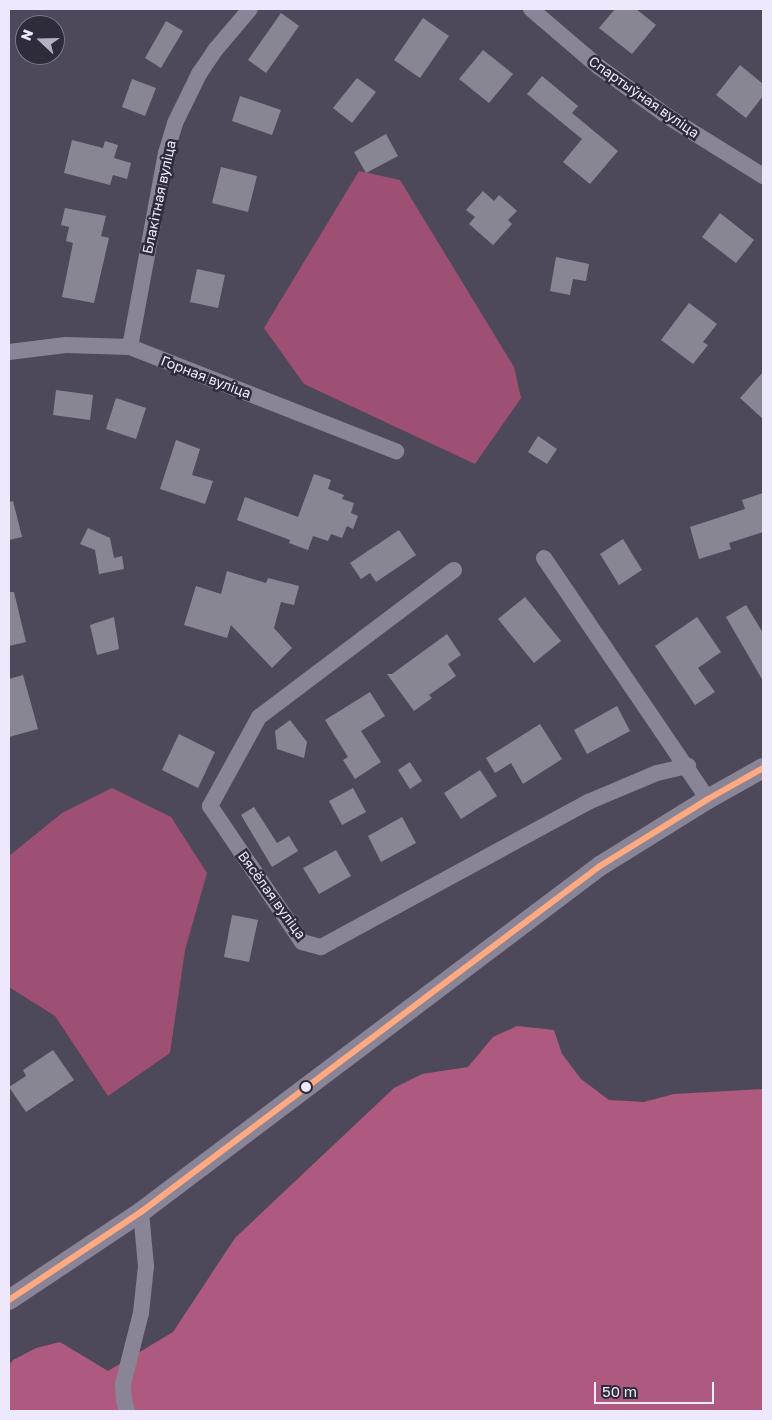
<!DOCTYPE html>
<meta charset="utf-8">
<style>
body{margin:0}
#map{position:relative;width:772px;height:1420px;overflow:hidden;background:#4e495a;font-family:"Golos Text",sans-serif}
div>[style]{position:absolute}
.green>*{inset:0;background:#9d5071}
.forest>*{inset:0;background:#ae597e}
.building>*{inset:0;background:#898694}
.minor>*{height:16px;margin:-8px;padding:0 8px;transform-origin:8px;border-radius:8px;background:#8a8497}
.tertiary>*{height:20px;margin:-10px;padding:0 10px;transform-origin:10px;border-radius:10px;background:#8a8497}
.bus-1>*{height:6px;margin:-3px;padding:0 3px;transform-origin:3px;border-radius:3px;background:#ffa980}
.dots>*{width:14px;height:14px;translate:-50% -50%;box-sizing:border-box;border:2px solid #2e2b3a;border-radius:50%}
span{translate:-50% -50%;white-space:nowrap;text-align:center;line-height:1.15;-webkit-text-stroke:5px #2e2b3a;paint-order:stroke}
.street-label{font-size:14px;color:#ede8fc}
.frame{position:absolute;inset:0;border:10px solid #ede8fc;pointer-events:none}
.north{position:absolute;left:15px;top:15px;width:50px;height:50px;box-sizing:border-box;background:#2e2b3a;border:1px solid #7a7788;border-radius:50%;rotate:291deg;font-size:14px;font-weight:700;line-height:20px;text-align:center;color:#ede8fc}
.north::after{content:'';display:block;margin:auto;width:18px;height:22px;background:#b5b0c3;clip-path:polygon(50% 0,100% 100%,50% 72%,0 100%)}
.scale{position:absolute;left:594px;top:1382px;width:120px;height:22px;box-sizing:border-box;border:2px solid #ede8fc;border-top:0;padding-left:6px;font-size:15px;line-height:18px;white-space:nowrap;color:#ede8fc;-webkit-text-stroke:4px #2e2b3a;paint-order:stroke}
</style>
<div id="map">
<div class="green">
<i style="clip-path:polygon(359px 171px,400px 180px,514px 367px,521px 398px,475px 464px,304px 384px,264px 328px)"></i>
<i style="clip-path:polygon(112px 788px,171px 817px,207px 873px,185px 950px,170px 1053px,108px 1096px,55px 1016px,9px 987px,9px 856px,62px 813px)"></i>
</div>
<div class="forest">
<i style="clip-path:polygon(517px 1026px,554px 1030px,562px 1054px,581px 1079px,609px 1100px,644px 1102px,674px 1094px,763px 1089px,763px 1411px,9px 1411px,9px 1365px,13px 1360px,36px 1348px,60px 1342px,108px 1371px,173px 1332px,235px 1238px,394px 1088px,422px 1074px,468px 1067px,493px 1037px)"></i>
</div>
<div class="building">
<i style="clip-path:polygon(615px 9px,636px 9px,656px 25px,632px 54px,599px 28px)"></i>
<i style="clip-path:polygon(281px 13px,299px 26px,266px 73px,248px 60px)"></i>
<i style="clip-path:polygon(423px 18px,449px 36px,420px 78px,394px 60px)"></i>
<i style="clip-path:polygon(166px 21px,183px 31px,161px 68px,145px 58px)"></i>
<i style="clip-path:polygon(483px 50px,513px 74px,489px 103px,459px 79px)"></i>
<i style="clip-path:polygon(740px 65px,763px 84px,763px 96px,746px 118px,716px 95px)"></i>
<i style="clip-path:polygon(542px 76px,578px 106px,572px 113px,618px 151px,590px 184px,563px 162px,582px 139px,527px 94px)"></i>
<i style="clip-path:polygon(357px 78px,376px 92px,352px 123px,333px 108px)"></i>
<i style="clip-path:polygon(132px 79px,156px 88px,145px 116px,122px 107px)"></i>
<i style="clip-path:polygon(240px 96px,281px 110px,272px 135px,232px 121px)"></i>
<i style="clip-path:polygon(386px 134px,398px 156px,366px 173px,354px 152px)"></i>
<i style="clip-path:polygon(72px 140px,103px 148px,105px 141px,118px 145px,114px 158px,131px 163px,127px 179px,113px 175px,110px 185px,64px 173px)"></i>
<i style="clip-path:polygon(221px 167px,257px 176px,248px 212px,212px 203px)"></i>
<i style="clip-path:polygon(483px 191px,494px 201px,499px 195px,517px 211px,508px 220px,512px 224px,493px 245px,469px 224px,475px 217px,466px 210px)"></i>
<i style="clip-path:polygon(65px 208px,106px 216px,101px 236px,109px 238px,94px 303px,62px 297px,73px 243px,66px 241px,69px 227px,61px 225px)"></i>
<i style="clip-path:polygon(720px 213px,754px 240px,736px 263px,702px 237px)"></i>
<i style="clip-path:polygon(556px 257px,589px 264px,586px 281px,573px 279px,570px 295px,550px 291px)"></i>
<i style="clip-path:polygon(197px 269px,225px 275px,218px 308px,190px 302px)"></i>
<i style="clip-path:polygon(689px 303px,717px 324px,703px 342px,708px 345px,693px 364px,661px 340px)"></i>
<i style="clip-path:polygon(763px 372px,763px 419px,740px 398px)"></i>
<i style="clip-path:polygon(56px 390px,93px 395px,90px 420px,53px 415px)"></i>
<i style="clip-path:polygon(116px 398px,146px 408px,136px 439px,106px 429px)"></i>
<i style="clip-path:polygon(538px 436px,557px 449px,547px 464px,528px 452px)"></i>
<i style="clip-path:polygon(176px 440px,200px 449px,192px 475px,213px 481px,205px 504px,160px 489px)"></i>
<i style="clip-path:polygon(314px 474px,331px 480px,328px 489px,344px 495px,342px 499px,354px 503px,351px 513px,358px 516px,353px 529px,347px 526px,342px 538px,331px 534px,328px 541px,313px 536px,308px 550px,289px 543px,290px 540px,237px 520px,245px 497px,298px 517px)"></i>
<i style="clip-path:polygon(763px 493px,763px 532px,729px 543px,731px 549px,699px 559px,690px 527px,745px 509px,742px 500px)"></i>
<i style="clip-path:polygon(13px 501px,22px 537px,9px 540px,9px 502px)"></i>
<i style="clip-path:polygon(88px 528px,110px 538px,114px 558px,122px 556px,124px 569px,99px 574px,95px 550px,80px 544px)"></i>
<i style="clip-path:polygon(399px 530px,416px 555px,376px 582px,370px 573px,361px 579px,350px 563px)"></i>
<i style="clip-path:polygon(623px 539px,642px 570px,619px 585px,600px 554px)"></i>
<i style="clip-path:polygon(227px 571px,266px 583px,268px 578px,299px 586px,294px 605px,281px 602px,274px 628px,292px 648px,272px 668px,231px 625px,227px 638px,184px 625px,196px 586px,221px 594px)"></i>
<i style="clip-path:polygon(9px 592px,14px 592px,26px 642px,9px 646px)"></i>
<i style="clip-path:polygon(525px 597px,561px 641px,534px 663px,498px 619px)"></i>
<i style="clip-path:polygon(746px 605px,763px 633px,763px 681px,726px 617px)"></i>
<i style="clip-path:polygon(114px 617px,119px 649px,97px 655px,90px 625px)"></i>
<i style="clip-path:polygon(697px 617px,721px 652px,698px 668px,715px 692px,695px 705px,655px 646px)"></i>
<i style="clip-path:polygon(447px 634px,461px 655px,448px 664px,456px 676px,429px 695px,432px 698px,414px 711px,387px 674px,392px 674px)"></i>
<i style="clip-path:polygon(23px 675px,38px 729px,9px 737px,9px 679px)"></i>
<i style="clip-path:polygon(370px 692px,385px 716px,361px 731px,381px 762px,355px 779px,343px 760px,348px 757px,325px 720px)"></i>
<i style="clip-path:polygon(617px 706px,630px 731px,587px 754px,574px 730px)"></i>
<i style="clip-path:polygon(290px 720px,307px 742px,304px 758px,277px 749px,275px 731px)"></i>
<i style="clip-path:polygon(540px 724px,562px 759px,523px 784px,511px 763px,495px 773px,486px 758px)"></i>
<i style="clip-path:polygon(179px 734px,215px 752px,198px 788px,162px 770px)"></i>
<i style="clip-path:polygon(410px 762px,422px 781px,410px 789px,398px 770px)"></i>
<i style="clip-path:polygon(480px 770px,497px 796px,461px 819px,444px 793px)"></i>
<i style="clip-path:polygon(353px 788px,366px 812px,342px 825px,329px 801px)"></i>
<i style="clip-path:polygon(254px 807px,277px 843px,289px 836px,298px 851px,272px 867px,241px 815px)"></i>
<i style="clip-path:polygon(402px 817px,416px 843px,381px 862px,368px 836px)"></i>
<i style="clip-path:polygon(336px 850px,351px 876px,319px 894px,303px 868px)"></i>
<i style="clip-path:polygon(232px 915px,258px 920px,249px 962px,224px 957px)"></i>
<i style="clip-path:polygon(53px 1050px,74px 1080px,26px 1112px,9px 1087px,26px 1076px,23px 1070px)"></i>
</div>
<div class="minor">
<i style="left:531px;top:9px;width:89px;rotate:40.5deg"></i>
<i style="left:599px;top:67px;width:87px;rotate:35.7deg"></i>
<i style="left:670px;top:118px;width:110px;rotate:31.9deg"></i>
<i style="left:130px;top:347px;width:197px;rotate:-79.5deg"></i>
<i style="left:166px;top:153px;width:31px;rotate:-73deg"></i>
<i style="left:175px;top:123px;width:55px;rotate:-63.9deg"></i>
<i style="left:199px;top:74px;width:30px;rotate:-56deg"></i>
<i style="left:216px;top:49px;width:52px;rotate:-49.6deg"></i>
<i style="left:9px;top:352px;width:57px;rotate:-7deg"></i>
<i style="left:66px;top:345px;width:64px;rotate:1.8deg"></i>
<i style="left:130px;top:347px;width:286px;rotate:21.4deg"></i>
<i style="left:544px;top:558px;width:292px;rotate:55.8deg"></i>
<i style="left:454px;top:570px;width:244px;rotate:143deg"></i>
<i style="left:259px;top:717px;width:102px;rotate:118.8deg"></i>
<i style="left:210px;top:806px;width:164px;rotate:55.9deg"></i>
<i style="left:302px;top:942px;width:20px;rotate:15deg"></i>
<i style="left:321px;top:947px;width:304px;rotate:-28.5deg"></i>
<i style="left:588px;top:802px;width:75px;rotate:-22.8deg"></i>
<i style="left:657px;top:773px;width:32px;rotate:-13deg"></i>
<i style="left:127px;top:1411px;width:11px;rotate:-105deg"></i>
<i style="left:124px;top:1400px;width:16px;rotate:-94deg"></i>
<i style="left:123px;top:1384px;width:73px;rotate:-75.8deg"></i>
<i style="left:141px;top:1313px;width:47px;rotate:-83.9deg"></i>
<i style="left:146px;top:1266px;width:54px;rotate:-95.3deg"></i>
</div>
<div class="tertiary">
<i style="left:9px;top:1300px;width:159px;rotate:-33.7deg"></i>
<i style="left:141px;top:1212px;width:575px;rotate:-37.01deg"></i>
<i style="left:600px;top:866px;width:127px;rotate:-31.8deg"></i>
<i style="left:708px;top:799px;width:63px;rotate:-29.4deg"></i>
</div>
<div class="bus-1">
<i style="left:9px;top:1300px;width:159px;rotate:-33.7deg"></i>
<i style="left:141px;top:1212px;width:575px;rotate:-37.01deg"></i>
<i style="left:600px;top:866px;width:127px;rotate:-31.8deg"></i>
<i style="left:708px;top:799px;width:63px;rotate:-29.4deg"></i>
</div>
<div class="dots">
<i style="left:306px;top:1087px;background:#ede8fc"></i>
</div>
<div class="street-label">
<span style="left:644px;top:97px;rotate:35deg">Спартыўная вуліца</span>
<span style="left:159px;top:197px;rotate:-78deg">Блакітная вуліца</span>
<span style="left:206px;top:377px;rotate:21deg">Горная вуліца</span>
<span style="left:272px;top:895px;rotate:54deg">Вясёлая вуліца</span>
</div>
<div class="frame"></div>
<div class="north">N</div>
<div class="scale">50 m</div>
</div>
